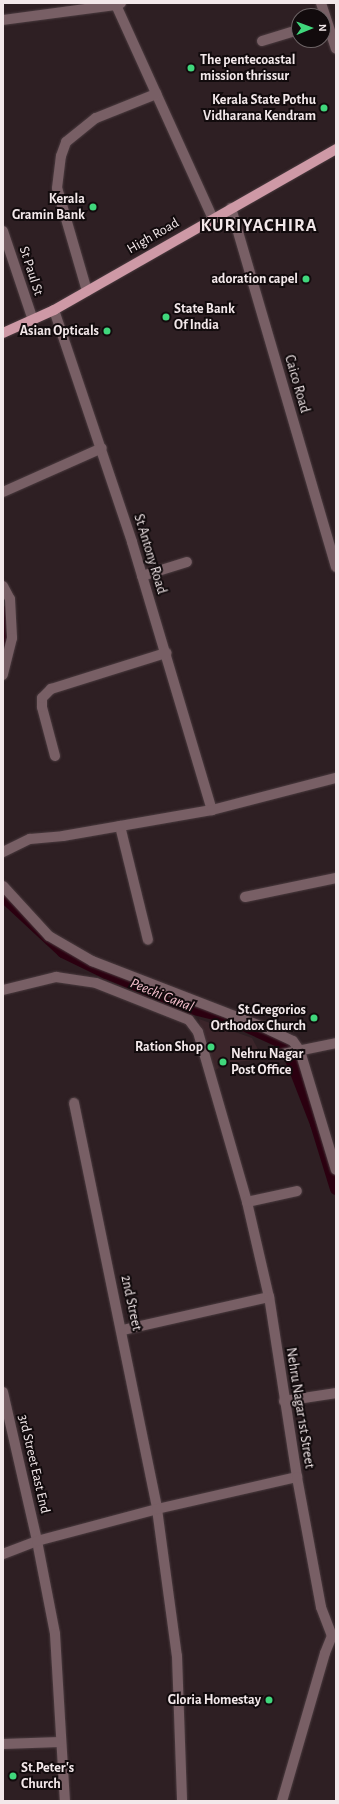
<!DOCTYPE html>
<style>
body{margin:0}
#map{position:relative;width:339px;height:1804px;overflow:hidden;background:#2e1f23;font-family:"Alegreya Sans",sans-serif}
div>[style]{position:absolute}
.built>*{inset:0;background:#3b252a}
.canal>*{height:12px;margin:-6px;padding:0 6px;transform-origin:6px;border-radius:6px;background:#2b0010}
.roads{filter:drop-shadow(0 0 1px #4a3b3f) drop-shadow(0 0 1px #4a3b3f)}
.minor>*{height:10px;margin:-5px;padding:0 5px;transform-origin:5px;border-radius:5px;background:#785f65}
.major>*{height:10px;margin:-5px;padding:0 5px;transform-origin:5px;border-radius:5px;background:#ce99a6}
.dots>*{width:11px;height:11px;translate:-50% -50%;box-sizing:border-box;border:2px solid #120b0d;border-radius:50%}
span{translate:-50% -50%;white-space:nowrap;text-align:center;line-height:1.15;-webkit-text-stroke:4px #120b0d;paint-order:stroke}
.poi-label{font-size:14px;color:#f3e8ea;font-weight:700}
.left{translate:0 -50%;text-align:left}
.right{translate:-100% -50%;text-align:right}
.street-label{font-size:14px;color:#f3e8ea}
.water-label{font-size:15px;color:#f5c0cd;font-style:italic}
.district-label{font-size:18px;color:#f3e8ea;font-weight:700;letter-spacing:1px}
.frame{position:absolute;inset:0;border:4px solid #f3e8ea;pointer-events:none}
.north{position:absolute;left:291px;top:8px;width:40px;height:40px;box-sizing:border-box;background:#120b0d;border:1px solid #6c6365;border-radius:50%;rotate:89deg;font-size:11px;font-weight:700;line-height:16px;text-align:center;color:#f3e8ea}
.north::after{content:'';display:block;margin:auto;width:14px;height:18px;background:#40d77c;clip-path:polygon(50% 0,100% 100%,50% 72%,0 100%)}
</style>
<div id="map">
<div class="built">
<i style="clip-path:polygon(199px 1019px,252px 1038px,263px 1059px,217px 1064px,219px 1068px,210px 1073px)"></i>
</div>
<div class="canal">
<i style="left:3px;top:612px;width:10px;rotate:73deg"></i>
<i style="left:6px;top:622px;width:23px;rotate:97deg"></i>
<i style="left:3px;top:896px;width:82px;rotate:43deg"></i>
<i style="left:63px;top:952px;width:48px;rotate:26deg"></i>
<i style="left:106px;top:973px;width:95px;rotate:22.2deg"></i>
<i style="left:194px;top:1009px;width:33px;rotate:14deg"></i>
<i style="left:226px;top:1017px;width:65px;rotate:24.6deg"></i>
<i style="left:285px;top:1044px;width:86px;rotate:68.8deg"></i>
<i style="left:316px;top:1124px;width:68px;rotate:72.9deg"></i>
</div>
<div class="roads">
<div class="minor">
<i style="left:121px;top:3px;width:5px;rotate:158deg"></i>
<i style="left:116px;top:5px;width:235px;rotate:65.6deg"></i>
<i style="left:321px;top:3px;width:48px;rotate:71.9deg"></i>
<i style="left:3px;top:20px;width:114px;rotate:-7.6deg"></i>
<i style="left:262px;top:41px;width:39px;rotate:-17deg"></i>
<i style="left:231px;top:208px;width:374px;rotate:73.7deg"></i>
<i style="left:3px;top:231px;width:94px;rotate:71.4deg"></i>
<i style="left:87px;top:291px;width:107px;rotate:-106.2deg"></i>
<i style="left:57px;top:188px;width:32px;rotate:-83deg"></i>
<i style="left:61px;top:156px;width:15px;rotate:-70deg"></i>
<i style="left:66px;top:142px;width:38px;rotate:-39deg"></i>
<i style="left:96px;top:118px;width:65px;rotate:-21.8deg"></i>
<i style="left:54px;top:310px;width:245px;rotate:71.4deg"></i>
<i style="left:132px;top:542px;width:280px;rotate:73.4deg"></i>
<i style="left:3px;top:492px;width:108px;rotate:-24deg"></i>
<i style="left:142px;top:576px;width:47px;rotate:-17.3deg"></i>
<i style="left:3px;top:586px;width:15px;rotate:62deg"></i>
<i style="left:10px;top:599px;width:39px;rotate:87deg"></i>
<i style="left:12px;top:638px;width:38px;rotate:104deg"></i>
<i style="left:55px;top:756px;width:51px;rotate:-104.9deg"></i>
<i style="left:42px;top:707px;width:9px;rotate:-90deg"></i>
<i style="left:42px;top:698px;width:13px;rotate:-45deg"></i>
<i style="left:51px;top:689px;width:121px;rotate:-17.4deg"></i>
<i style="left:120px;top:826px;width:117px;rotate:76.2deg"></i>
<i style="left:3px;top:852px;width:30px;rotate:-26deg"></i>
<i style="left:30px;top:839px;width:33px;rotate:-5deg"></i>
<i style="left:63px;top:836px;width:151px;rotate:-9.9deg"></i>
<i style="left:212px;top:810px;width:128px;rotate:-14.5deg"></i>
<i style="left:3px;top:886px;width:68px;rotate:47.4deg"></i>
<i style="left:49px;top:936px;width:50px;rotate:30.2deg"></i>
<i style="left:92px;top:961px;width:183px;rotate:21.1deg"></i>
<i style="left:263px;top:1027px;width:33px;rotate:25deg"></i>
<i style="left:293px;top:1041px;width:12px;rotate:55deg"></i>
<i style="left:300px;top:1051px;width:124px;rotate:73.2deg"></i>
<i style="left:245px;top:897px;width:93px;rotate:-11.8deg"></i>
<i style="left:3px;top:990px;width:55px;rotate:-13.8deg"></i>
<i style="left:56px;top:977px;width:40px;rotate:8.5deg"></i>
<i style="left:96px;top:983px;width:100px;rotate:21.7deg"></i>
<i style="left:189px;top:1020px;width:15px;rotate:53deg"></i>
<i style="left:198px;top:1032px;width:177px;rotate:73.9deg"></i>
<i style="left:247px;top:1202px;width:98px;rotate:77deg"></i>
<i style="left:269px;top:1297px;width:151px;rotate:167.3deg"></i>
<i style="left:283px;top:1054px;width:54px;rotate:-11.7deg"></i>
<i style="left:74px;top:1103px;width:414px;rotate:78.4deg"></i>
<i style="left:157px;top:1509px;width:148px;rotate:82.3deg"></i>
<i style="left:177px;top:1656px;width:145px;rotate:88deg"></i>
<i style="left:247px;top:1202px;width:51px;rotate:-12.4deg"></i>
<i style="left:3px;top:1392px;width:153px;rotate:77.1deg"></i>
<i style="left:37px;top:1541px;width:95px;rotate:79deg"></i>
<i style="left:55px;top:1634px;width:167px;rotate:86.6deg"></i>
<i style="left:284px;top:1401px;width:53px;rotate:-8.7deg"></i>
<i style="left:3px;top:1554px;width:36px;rotate:-21deg"></i>
<i style="left:37px;top:1541px;width:124px;rotate:-14.9deg"></i>
<i style="left:157px;top:1509px;width:144px;rotate:-12.9deg"></i>
<i style="left:297px;top:1477px;width:182px;rotate:-98.8deg"></i>
<i style="left:3px;top:1744px;width:57px;rotate:-2deg"></i>
<i style="left:282px;top:1801px;width:154px;rotate:-73.8deg"></i>
<i style="left:325px;top:1653px;width:18px;rotate:-68deg"></i>
<i style="left:332px;top:1636px;width:31px;rotate:-111deg"></i>
<i style="left:321px;top:1607px;width:132px;rotate:-100.5deg"></i>
</div>
<div class="major">
<i style="left:3px;top:333px;width:56px;rotate:-24.3deg"></i>
<i style="left:54px;top:310px;width:325px;rotate:-29.7deg"></i>
</div>
</div>
<div class="dots">
<i style="left:191px;top:68px;background:#40d77c"></i>
<i style="left:324px;top:108px;background:#40d77c"></i>
<i style="left:93px;top:207px;background:#40d77c"></i>
<i style="left:306px;top:279px;background:#40d77c"></i>
<i style="left:166px;top:317px;background:#40d77c"></i>
<i style="left:107px;top:331px;background:#40d77c"></i>
<i style="left:314px;top:1018px;background:#40d77c"></i>
<i style="left:211px;top:1047px;background:#40d77c"></i>
<i style="left:223px;top:1062px;background:#40d77c"></i>
<i style="left:269px;top:1700px;background:#40d77c"></i>
<i style="left:13px;top:1776px;background:#40d77c"></i>
</div>
<div class="poi-label">
<span class="left" style="left:200px;top:68px">The pentecoastal<br>mission thrissur</span>
<span class="right" style="left:316px;top:108px">Kerala State Pothu<br>Vidharana Kendram</span>
<span class="right" style="left:85px;top:207px">Kerala<br>Gramin Bank</span>
<span class="right" style="left:298px;top:279px">adoration capel</span>
<span class="left" style="left:174px;top:317px">State Bank<br>Of India</span>
<span class="right" style="left:99px;top:331px">Asian Opticals</span>
<span class="right" style="left:306px;top:1018px">St.Gregorios<br>Orthodox Church</span>
<span class="right" style="left:203px;top:1047px">Ration Shop</span>
<span class="left" style="left:231px;top:1062px">Nehru Nagar<br>Post Office</span>
<span class="right" style="left:261px;top:1700px">Gloria Homestay</span>
<span class="left" style="left:21px;top:1776px">St.Peter's<br>Church</span>
</div>
<div class="street-label">
<span style="left:153px;top:236px;rotate:-30deg">High Road</span>
<span style="left:31px;top:271px;rotate:72deg">St Paul St</span>
<span style="left:297px;top:384px;rotate:74deg">Caico Road</span>
<span style="left:150px;top:554px;rotate:73deg">St Antony Road</span>
<span style="left:131px;top:1303px;rotate:78deg">2nd Street</span>
<span style="left:300px;top:1408px;rotate:81deg">Nehru Nagar 1st Street</span>
<span style="left:34px;top:1464px;rotate:77deg">3rd Street East End</span>
</div>
<div class="water-label">
<span style="left:162px;top:995px;rotate:22deg">Peechi Canal</span>
</div>
<div class="district-label">
<span style="left:259px;top:226px">KURIYACHIRA</span>
</div>
<div class="frame"></div>
<div class="north">N</div>
</div>
